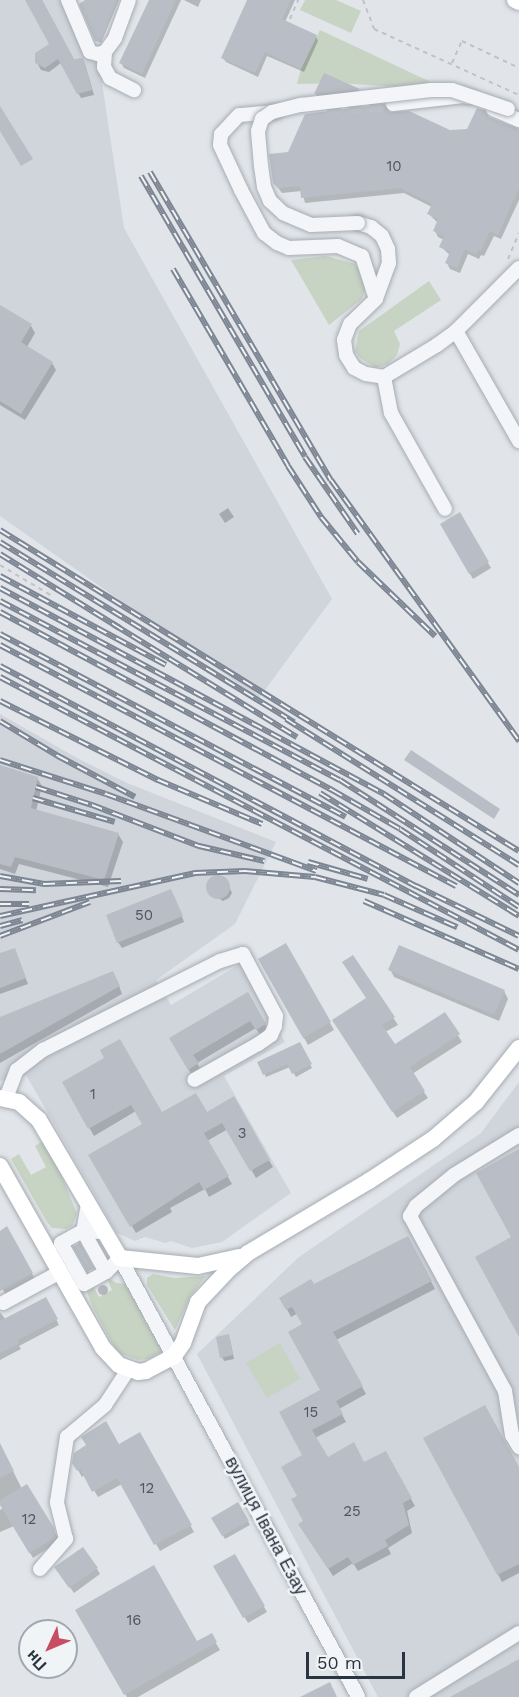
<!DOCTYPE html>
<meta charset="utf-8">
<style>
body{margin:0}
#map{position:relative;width:519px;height:1697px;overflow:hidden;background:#e1e5e9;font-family:"Work Sans",sans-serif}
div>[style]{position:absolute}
.built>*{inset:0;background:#d0d4db}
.green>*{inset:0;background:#c7d3c3}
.shadow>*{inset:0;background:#0003}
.round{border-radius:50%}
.building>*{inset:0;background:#b9bec6}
.minor-tunnel>*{height:14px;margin-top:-7px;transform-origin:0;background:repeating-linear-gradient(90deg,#bcc1c7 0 14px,transparent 0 21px)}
.path>*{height:2px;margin-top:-1px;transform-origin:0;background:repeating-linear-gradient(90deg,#bfc3c8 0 4.5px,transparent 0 9px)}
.roads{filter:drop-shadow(0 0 2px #a6acb3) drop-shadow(0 0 2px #a6acb3)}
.minor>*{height:14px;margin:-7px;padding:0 7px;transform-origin:7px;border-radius:7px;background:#f4f5f8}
.major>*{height:16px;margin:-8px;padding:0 8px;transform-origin:8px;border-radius:8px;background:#fff}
.rail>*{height:6px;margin-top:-3px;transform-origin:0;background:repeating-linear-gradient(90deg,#f1f4f7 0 11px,#7c8592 0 22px);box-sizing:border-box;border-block:2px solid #7c8592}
.bridges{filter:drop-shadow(0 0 2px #a6acb3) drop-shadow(0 0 2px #a6acb3)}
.minor-bridge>*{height:14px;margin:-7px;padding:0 7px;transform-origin:7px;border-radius:7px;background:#f4f5f8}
span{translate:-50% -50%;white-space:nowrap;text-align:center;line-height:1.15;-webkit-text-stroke:5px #f1f4f7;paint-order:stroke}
.number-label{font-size:15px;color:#4e5662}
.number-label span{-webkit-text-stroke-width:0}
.street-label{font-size:18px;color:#2a3340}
.north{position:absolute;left:18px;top:1619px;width:60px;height:60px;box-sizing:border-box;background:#f1f4f7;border:2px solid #a1a7ae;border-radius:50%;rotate:226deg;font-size:16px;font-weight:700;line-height:24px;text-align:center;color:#2a3340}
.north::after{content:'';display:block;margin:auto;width:21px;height:27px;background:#c84d62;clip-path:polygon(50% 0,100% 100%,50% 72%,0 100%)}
.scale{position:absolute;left:306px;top:1652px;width:99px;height:27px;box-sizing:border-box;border:3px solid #2a3340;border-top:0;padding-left:8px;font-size:18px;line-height:21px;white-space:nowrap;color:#2a3340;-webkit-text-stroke:4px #f1f4f7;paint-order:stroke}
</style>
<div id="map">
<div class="built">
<i style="clip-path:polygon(0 0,60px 0,100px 70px,124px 228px,332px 599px,259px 698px,0 516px)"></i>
<i style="clip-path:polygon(0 714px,77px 758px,127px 783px,276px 842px,235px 924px,156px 980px,171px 1005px,242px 963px,285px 1042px,224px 1076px,291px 1193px,222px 1242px,192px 1248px,171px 1241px,165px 1243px,145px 1237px,135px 1241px,117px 1233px,26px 1075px,0 1081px)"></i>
<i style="clip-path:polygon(519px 1082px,519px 1697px,378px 1697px,197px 1354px,299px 1257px,481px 1133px)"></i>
</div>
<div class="green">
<i style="clip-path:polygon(305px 0,336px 0,361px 11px,351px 33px,300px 10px)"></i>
<i style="clip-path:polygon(320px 30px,433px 83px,399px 87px,339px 83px,297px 84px,301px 69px)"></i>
<i style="clip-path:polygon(326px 256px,355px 264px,362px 273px,366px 288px,362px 299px,329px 325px,291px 260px)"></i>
<i style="clip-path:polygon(429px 281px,441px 300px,394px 331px,400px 344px,397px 355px,388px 364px,376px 368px,360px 358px,355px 351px,359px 331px)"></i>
<i style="clip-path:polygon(43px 1141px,59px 1170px,77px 1214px,72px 1226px,66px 1229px,52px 1228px,47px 1222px,11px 1159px,19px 1154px,31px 1175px,46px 1167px,35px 1146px)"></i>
<i style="clip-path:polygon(153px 1274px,174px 1278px,206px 1276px,191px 1295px,175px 1330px,147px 1285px,147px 1278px)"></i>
<i style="clip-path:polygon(106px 1276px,116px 1283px,128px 1284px,163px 1351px,148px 1359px,138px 1360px,121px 1354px,114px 1347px,93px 1308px,85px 1287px,92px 1284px,99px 1297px,112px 1290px)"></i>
<i style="clip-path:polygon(280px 1343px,300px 1379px,267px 1398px,246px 1363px)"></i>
</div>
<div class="shadow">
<i style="clip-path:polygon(27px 0,42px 0,74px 60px,83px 60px,85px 64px,94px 95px,81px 98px,61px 63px,49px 72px,41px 70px,35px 59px,51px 44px)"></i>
<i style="clip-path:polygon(88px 0,119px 0,101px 43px,97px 41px)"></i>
<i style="clip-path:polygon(150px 0,181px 0,145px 78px,124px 68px,121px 63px)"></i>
<i style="clip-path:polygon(184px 0,201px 0,198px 7px)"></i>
<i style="clip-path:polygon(249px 0,295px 0,285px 22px,316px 36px,318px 41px,304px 72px,267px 56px,258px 77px,226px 62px,223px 58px)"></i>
<i style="clip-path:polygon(325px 75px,359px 90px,362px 95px,319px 100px,316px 94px)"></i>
<i style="clip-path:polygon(389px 114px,450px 131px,468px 131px,489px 119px,519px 129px,519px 200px,501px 239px,494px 236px,484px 256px,481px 255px,479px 259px,468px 254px,460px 273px,450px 269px,447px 263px,450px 255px,441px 247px,444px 240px,438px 237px,435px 231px,438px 223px,429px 214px,432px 207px,404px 193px,305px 203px,302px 191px,282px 193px,274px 183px,289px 153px)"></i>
<i style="clip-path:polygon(0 306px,31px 326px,35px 333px,27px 347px,52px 363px,56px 370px,25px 420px,0 405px)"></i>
<i style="clip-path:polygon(228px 508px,234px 517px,225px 523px,219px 514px)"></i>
<i style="clip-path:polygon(459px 514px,491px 568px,473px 579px,442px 525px)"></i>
<i style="clip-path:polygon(0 766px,37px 778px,42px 786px,36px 811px,118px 834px,123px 842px,108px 887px,19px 864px,15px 874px,0 869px)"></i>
<i style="clip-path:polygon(218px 876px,225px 878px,232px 893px,229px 898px,223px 901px,209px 892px,208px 886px,211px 879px)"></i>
<i style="clip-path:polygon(174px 896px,184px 922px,122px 948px,118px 942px)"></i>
<i style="clip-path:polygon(286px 945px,334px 1030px,308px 1045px,260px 960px)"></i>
<i style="clip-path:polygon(14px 949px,28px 984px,0 994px,0 955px)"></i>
<i style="clip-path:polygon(353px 957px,398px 1025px,385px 1032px,394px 1046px,445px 1014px,462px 1042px,412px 1074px,428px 1098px,397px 1118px,338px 1027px,367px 999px)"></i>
<i style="clip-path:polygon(390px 969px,504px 991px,508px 999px,499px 1021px,394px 977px)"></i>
<i style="clip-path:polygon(117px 980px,122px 994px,0 1063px,0 1019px)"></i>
<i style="clip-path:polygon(247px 994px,269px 1031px,261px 1037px,256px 1028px,197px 1063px,202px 1072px,193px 1077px,171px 1039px)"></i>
<i style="clip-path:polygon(300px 1044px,312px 1068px,296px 1077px,290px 1067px,266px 1077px,259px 1063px)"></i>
<i style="clip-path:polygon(64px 1083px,161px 1114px,206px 1114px,233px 1098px,273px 1167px,256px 1178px,228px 1129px,207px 1141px,232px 1184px,209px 1197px,205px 1189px,170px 1208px,172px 1212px,136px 1233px,90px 1156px,144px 1124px,136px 1111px,94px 1136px)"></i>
<i style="clip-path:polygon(7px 1228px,35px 1279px,6px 1295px,0 1285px,0 1232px)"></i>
<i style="clip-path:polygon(412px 1245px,435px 1289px,336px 1340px,366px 1394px,339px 1409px,346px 1422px,315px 1438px,328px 1459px,364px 1464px,385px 1453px,415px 1506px,407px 1511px,412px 1533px,388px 1548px,391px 1554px,358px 1571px,353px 1563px,333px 1576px,304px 1531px,305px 1522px,299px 1496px,304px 1456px,322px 1391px,304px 1325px,298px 1313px,291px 1317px,281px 1298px)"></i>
<i class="round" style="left:98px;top:1285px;width:10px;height:10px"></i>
<i style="clip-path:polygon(46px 1299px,59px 1325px,19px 1346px,21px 1349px,0 1360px,0 1312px,6px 1320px)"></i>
<i style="clip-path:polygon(230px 1339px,234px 1359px,224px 1361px,222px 1357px)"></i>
<i style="clip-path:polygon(140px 1435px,194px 1532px,160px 1551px,122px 1484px,98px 1497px,85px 1475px,82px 1477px,74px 1463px,118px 1446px)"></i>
<i style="clip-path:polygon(425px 1439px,519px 1470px,519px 1573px,502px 1582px)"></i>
<i style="clip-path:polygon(5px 1455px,22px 1489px,27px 1486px,57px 1536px,58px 1542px,33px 1558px,14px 1526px,0 1532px,0 1510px,3px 1508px,0 1503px,0 1457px)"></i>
<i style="clip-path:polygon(238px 1504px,250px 1525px,225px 1539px,213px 1518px)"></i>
<i style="clip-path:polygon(234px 1556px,267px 1612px,248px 1623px,215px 1566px)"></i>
<i style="clip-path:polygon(97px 1569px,100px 1574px,74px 1593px,60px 1573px)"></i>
<i style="clip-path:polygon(77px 1610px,197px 1643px,211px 1635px,220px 1650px,138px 1697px,127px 1697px)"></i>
</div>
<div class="building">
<i style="clip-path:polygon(25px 0,42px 0,74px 59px,83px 58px,92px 90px,77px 94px,58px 59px,45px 68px,35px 63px,35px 53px,49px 44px)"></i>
<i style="clip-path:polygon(85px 0,117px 0,101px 42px,95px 41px,79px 4px)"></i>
<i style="clip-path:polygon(149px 0,176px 0,142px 74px,119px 63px)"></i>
<i style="clip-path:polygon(247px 0,291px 0,282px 19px,317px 35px,301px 69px,265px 52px,255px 73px,221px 58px)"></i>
<i style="clip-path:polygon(324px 73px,360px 89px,314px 94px)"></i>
<i style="clip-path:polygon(384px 104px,390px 112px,409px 111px,450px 130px,467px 129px,477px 108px,484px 110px,489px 117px,519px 129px,519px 188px,498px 235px,490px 231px,481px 251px,478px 250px,476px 255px,465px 249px,457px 268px,445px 263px,450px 252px,439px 247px,444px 236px,433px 231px,438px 219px,427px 214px,432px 204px,400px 188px,301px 198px,300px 186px,278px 188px,273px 183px,269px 154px,288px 152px,305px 114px)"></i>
<i style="clip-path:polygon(0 106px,33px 159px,21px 166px,0 131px)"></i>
<i style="clip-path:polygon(0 305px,32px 324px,21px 342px,53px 362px,21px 414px,0 401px)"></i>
<i style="clip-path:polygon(460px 512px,489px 562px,469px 574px,440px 524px)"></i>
<i style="clip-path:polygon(411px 750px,500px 809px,494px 819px,404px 760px)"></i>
<i style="clip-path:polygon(0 765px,38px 777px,31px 808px,119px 833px,104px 880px,15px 857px,11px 867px,0 864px)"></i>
<i class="round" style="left:206px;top:875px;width:24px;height:24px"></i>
<i style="clip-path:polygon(171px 889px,183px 916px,117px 943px,106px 915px)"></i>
<i style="clip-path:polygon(286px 943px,331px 1022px,303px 1038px,258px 959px)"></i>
<i style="clip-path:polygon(399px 945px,505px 990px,494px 1015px,388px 970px)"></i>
<i style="clip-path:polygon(15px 948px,26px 978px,0 988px,0 953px)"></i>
<i style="clip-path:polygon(353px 955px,395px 1017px,382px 1025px,395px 1044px,445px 1012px,460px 1034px,410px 1067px,425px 1091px,392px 1112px,332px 1020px,366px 998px,342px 962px)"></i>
<i style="clip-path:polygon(113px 971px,120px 986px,0 1054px,0 1017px)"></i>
<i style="clip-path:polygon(248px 992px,266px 1024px,256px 1030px,250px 1021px,193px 1055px,199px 1063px,188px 1070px,169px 1038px)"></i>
<i style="clip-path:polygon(120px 1039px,162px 1112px,196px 1093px,207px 1112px,234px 1096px,270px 1160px,250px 1171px,222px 1123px,204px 1133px,229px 1176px,204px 1190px,199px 1182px,130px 1227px,88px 1155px,142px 1124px,131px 1105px,88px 1129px,62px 1082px,104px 1058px,100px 1050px)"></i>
<i style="clip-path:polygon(300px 1042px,312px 1064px,292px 1074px,287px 1064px,263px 1075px,257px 1062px)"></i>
<i style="clip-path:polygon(519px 1149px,519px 1337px,475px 1257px,511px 1237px,476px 1173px)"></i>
<i style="clip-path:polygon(7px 1226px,33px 1273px,0 1291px,0 1231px)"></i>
<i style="clip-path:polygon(408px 1236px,432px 1281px,333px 1332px,363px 1386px,336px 1401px,343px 1414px,312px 1430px,328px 1457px,354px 1442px,364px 1462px,386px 1451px,412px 1498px,403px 1503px,409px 1525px,385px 1540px,388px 1546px,353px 1565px,348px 1557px,328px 1569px,298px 1524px,303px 1521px,291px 1499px,297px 1496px,281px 1467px,302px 1455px,279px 1412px,320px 1390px,288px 1332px,302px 1324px,292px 1307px,286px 1310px,279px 1298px,311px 1279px,314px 1284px)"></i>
<i style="clip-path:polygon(80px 1243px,94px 1268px,87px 1272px,73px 1247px)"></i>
<i style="clip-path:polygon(46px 1297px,58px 1319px,18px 1340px,19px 1344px,0 1353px,0 1321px)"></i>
<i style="clip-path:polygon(229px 1334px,233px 1355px,220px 1358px,216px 1337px)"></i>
<i style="clip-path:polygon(485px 1405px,519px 1467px,519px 1564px,497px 1575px,423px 1438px)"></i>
<i style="clip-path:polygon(106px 1421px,119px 1444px,140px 1432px,192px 1525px,154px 1545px,117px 1478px,92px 1492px,80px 1469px,77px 1471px,72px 1463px,74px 1453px,86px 1445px,81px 1437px)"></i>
<i style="clip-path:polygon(0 1443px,14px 1471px,0 1478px)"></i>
<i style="clip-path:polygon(27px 1484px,54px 1528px,56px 1537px,29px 1553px,0 1505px,0 1500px)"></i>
<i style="clip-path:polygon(238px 1502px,249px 1521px,222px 1536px,211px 1518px)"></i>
<i style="clip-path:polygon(83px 1547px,98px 1568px,69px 1588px,54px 1567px)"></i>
<i style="clip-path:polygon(235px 1554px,265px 1606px,243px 1618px,213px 1566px)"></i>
<i style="clip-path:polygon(154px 1565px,197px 1641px,212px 1633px,217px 1642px,124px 1695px,75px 1610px)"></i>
<i style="clip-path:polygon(519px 1659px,519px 1697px,450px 1697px)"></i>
<i style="clip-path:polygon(330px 1682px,337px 1697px,300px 1697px)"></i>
</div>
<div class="minor-tunnel">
<i style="left:327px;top:108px;width:66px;rotate:-3.5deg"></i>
</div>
<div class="path">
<i style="left:363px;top:0;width:31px;rotate:69deg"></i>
<i style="left:374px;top:29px;width:159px;rotate:24.5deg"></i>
<i style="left:290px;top:19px;width:21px;rotate:-67deg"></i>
<i style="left:452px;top:63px;width:24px;rotate:-66deg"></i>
<i style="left:462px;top:41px;width:63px;rotate:25.3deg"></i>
<i style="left:508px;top:259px;width:28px;rotate:-67deg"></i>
<i style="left:0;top:565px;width:63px;rotate:30.7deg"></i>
</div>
<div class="roads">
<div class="minor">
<i style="left:68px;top:0;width:56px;rotate:67.1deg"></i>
<i style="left:90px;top:52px;width:8px;rotate:14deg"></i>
<i style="left:98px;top:54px;width:7px;rotate:-16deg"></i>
<i style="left:105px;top:52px;width:17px;rotate:-54deg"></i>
<i style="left:115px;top:38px;width:40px;rotate:-69.8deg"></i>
<i style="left:105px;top:52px;width:15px;rotate:94deg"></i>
<i style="left:104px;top:67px;width:13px;rotate:61deg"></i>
<i style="left:110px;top:78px;width:27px;rotate:27deg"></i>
<i style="left:393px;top:104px;width:71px;rotate:-6.4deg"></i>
<i style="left:464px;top:96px;width:4px;rotate:14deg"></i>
<i style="left:493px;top:109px;width:28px;rotate:23deg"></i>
<i style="left:275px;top:112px;width:36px;rotate:175deg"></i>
<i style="left:239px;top:115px;width:26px;rotate:133deg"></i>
<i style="left:221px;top:134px;width:11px;rotate:95deg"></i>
<i style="left:220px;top:145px;width:50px;rotate:65deg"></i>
<i style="left:241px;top:190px;width:49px;rotate:61.9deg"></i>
<i style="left:264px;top:233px;width:16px;rotate:38deg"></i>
<i style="left:277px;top:243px;width:13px;rotate:23deg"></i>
<i style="left:289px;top:248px;width:49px;rotate:-2.3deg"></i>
<i style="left:338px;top:246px;width:26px;rotate:23deg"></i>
<i style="left:362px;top:256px;width:45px;rotate:72deg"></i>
<i style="left:358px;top:223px;width:14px;rotate:17deg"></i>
<i style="left:371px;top:227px;width:14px;rotate:39deg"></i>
<i style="left:382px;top:236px;width:14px;rotate:65deg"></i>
<i style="left:388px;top:249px;width:14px;rotate:86deg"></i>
<i style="left:389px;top:263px;width:38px;rotate:110deg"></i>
<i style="left:376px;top:299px;width:36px;rotate:136deg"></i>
<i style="left:350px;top:324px;width:17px;rotate:111deg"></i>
<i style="left:344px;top:340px;width:15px;rotate:82deg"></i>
<i style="left:346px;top:355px;width:15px;rotate:58deg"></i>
<i style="left:354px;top:368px;width:13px;rotate:27deg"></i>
<i style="left:366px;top:374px;width:18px;rotate:9deg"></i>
<i style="left:384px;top:377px;width:62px;rotate:-31.1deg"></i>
<i style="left:437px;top:345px;width:24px;rotate:-36deg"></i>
<i style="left:456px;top:331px;width:89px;rotate:-45deg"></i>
<i style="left:456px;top:331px;width:127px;rotate:60.2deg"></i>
<i style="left:384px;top:377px;width:37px;rotate:79deg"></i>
<i style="left:391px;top:413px;width:110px;rotate:60.6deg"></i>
<i style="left:6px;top:1098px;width:30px;rotate:-69deg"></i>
<i style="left:17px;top:1070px;width:33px;rotate:-38deg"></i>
<i style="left:43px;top:1050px;width:198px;rotate:-26.7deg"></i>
<i style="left:220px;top:961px;width:24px;rotate:-17deg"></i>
<i style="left:243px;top:954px;width:70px;rotate:62deg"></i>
<i style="left:276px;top:1016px;width:10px;rotate:96deg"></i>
<i style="left:275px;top:1026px;width:10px;rotate:114deg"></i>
<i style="left:271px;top:1035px;width:16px;rotate:145deg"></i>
<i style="left:258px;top:1044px;width:73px;rotate:150.6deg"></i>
<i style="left:519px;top:1135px;width:76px;rotate:148.4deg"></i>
<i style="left:454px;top:1175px;width:49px;rotate:140.8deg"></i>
<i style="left:416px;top:1206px;width:12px;rotate:121deg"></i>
<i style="left:410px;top:1216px;width:199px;rotate:61.5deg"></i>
<i style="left:505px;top:1391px;width:45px;rotate:81deg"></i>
<i style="left:512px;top:1435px;width:14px;rotate:60deg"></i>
<i style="left:88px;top:1204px;width:27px;rotate:100deg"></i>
<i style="left:83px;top:1231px;width:47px;rotate:60.7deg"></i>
<i style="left:106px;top:1272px;width:25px;rotate:151deg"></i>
<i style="left:84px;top:1284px;width:47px;rotate:-119.3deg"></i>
<i style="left:61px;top:1243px;width:25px;rotate:-29deg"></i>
<i style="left:83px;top:1231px;width:22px;rotate:3deg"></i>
<i style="left:106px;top:1272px;width:20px;rotate:-45deg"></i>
<i style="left:120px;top:1258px;width:499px;rotate:61.5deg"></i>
<i style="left:3px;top:1303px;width:65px;rotate:-28.5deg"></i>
<i style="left:40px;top:1569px;width:40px;rotate:-49deg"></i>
<i style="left:66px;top:1539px;width:38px;rotate:-104deg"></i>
<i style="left:57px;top:1502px;width:66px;rotate:-81.3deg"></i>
<i style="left:67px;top:1437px;width:50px;rotate:-40.1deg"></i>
<i style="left:105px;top:1405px;width:42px;rotate:-56.7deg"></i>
<i style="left:416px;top:1697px;width:121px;rotate:-31.9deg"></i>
</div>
<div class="major">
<i style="left:515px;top:0;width:4px;rotate:27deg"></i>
<i style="left:0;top:1098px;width:19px;rotate:12deg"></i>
<i style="left:19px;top:1102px;width:27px;rotate:42deg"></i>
<i style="left:39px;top:1120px;width:160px;rotate:59.6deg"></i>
<i style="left:120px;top:1258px;width:78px;rotate:5.9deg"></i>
<i style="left:198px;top:1266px;width:42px;rotate:-12.4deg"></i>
<i style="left:0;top:1166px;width:209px;rotate:60.5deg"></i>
<i style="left:103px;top:1348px;width:23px;rotate:47deg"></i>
<i style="left:119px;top:1365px;width:20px;rotate:20deg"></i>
<i style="left:138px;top:1372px;width:8px;rotate:-7deg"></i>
<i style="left:146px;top:1371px;width:32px;rotate:-28deg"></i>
<i style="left:174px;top:1356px;width:16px;rotate:-55deg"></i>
<i style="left:183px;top:1343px;width:44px;rotate:-69.9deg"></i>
<i style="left:198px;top:1302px;width:45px;rotate:-46.8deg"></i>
<i style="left:229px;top:1269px;width:25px;rotate:-40deg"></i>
<i style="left:248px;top:1253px;width:141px;rotate:-30.8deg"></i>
<i style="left:369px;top:1181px;width:77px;rotate:-33.3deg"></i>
<i style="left:433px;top:1139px;width:57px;rotate:-40.7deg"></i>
<i style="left:476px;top:1102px;width:69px;rotate:-51.5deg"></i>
</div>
</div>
<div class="rail">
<i style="left:150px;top:172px;width:357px;rotate:59.6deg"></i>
<i style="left:331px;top:480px;width:322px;rotate:54.2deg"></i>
<i style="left:141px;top:176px;width:325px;rotate:59.7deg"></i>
<i style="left:305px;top:457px;width:93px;rotate:55.5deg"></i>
<i style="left:173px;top:269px;width:228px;rotate:59.7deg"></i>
<i style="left:288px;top:466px;width:61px;rotate:57.1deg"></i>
<i style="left:321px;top:517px;width:58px;rotate:50.6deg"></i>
<i style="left:358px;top:562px;width:107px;rotate:43.9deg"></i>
<i style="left:0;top:530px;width:610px;rotate:31.74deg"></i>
<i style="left:0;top:542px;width:345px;rotate:31.5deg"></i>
<i style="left:0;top:554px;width:141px;rotate:31.7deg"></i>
<i style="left:0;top:576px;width:188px;rotate:28.2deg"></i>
<i style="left:0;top:588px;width:436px;rotate:28.2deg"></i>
<i style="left:384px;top:794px;width:162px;rotate:33.4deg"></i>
<i style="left:0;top:601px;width:384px;rotate:27.8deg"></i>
<i style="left:340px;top:780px;width:213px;rotate:32.7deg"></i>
<i style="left:0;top:612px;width:377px;rotate:28.2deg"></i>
<i style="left:332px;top:790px;width:78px;rotate:29.8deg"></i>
<i style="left:400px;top:829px;width:142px;rotate:33.2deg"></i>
<i style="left:113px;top:624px;width:216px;rotate:31.6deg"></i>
<i style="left:0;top:634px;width:391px;rotate:27.9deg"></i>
<i style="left:0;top:645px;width:516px;rotate:27.86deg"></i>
<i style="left:0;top:666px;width:471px;rotate:27.9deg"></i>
<i style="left:416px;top:886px;width:114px;rotate:25.9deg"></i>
<i style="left:0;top:677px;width:586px;rotate:27.74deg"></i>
<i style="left:0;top:701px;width:177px;rotate:26.6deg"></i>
<i style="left:158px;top:780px;width:113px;rotate:22.9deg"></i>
<i style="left:286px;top:719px;width:275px;rotate:32.1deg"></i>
<i style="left:0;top:721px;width:68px;rotate:31.1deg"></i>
<i style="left:58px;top:756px;width:87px;rotate:28deg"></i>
<i style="left:0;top:760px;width:111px;rotate:17.8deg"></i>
<i style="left:106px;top:794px;width:224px;rotate:20.1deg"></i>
<i style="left:36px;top:787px;width:59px;rotate:17.8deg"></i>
<i style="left:92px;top:805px;width:115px;rotate:21deg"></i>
<i style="left:199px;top:846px;width:67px;rotate:13deg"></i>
<i style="left:320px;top:793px;width:234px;rotate:31.7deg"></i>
<i style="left:33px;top:798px;width:85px;rotate:16.3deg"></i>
<i style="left:308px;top:862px;width:62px;rotate:15.8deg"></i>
<i style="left:0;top:876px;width:45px;rotate:10.3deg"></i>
<i style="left:44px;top:884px;width:77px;rotate:-2.2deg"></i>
<i style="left:0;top:889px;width:36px;rotate:2deg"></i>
<i style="left:364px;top:901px;width:169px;rotate:23.7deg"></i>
<i style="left:0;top:904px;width:29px"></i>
<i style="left:0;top:916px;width:200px;rotate:-12.4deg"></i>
<i style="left:195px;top:873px;width:50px;rotate:-2.3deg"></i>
<i style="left:245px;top:871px;width:70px;rotate:4.9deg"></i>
<i style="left:315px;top:877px;width:71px;rotate:14.6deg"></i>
<i style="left:384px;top:895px;width:80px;rotate:23.7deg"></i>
<i style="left:0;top:926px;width:23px;rotate:-15deg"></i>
<i style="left:0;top:936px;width:96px;rotate:-20.7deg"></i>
</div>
<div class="bridges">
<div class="minor-bridge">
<i style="left:358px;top:223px;width:47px;rotate:177.6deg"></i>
<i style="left:311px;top:225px;width:30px;rotate:-157deg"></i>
<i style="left:283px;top:213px;width:18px;rotate:-137deg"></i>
<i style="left:270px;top:201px;width:15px;rotate:-113deg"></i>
<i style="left:264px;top:187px;width:21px;rotate:-98deg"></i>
<i style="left:261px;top:166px;width:35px;rotate:-95deg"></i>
<i style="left:258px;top:131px;width:13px;rotate:-72deg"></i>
<i style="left:262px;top:119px;width:12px;rotate:-35deg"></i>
<i style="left:272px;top:112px;width:30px;rotate:-14deg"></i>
<i style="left:301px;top:105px;width:131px;rotate:-6.6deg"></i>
<i style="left:431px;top:90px;width:21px"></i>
<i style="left:452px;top:90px;width:59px;rotate:18.7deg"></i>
</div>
</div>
<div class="number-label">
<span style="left:394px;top:167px">10</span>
<span style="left:144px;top:916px">50</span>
<span style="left:93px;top:1095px">1</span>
<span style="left:242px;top:1134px">3</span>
<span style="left:311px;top:1413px">15</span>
<span style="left:147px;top:1489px">12</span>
<span style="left:352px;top:1512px">25</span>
<span style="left:29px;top:1520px">12</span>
<span style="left:134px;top:1621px">16</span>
</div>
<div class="street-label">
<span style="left:266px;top:1526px;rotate:62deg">вулиця Івана Езау</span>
</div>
<div class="north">Пн</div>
<div class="scale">50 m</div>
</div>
